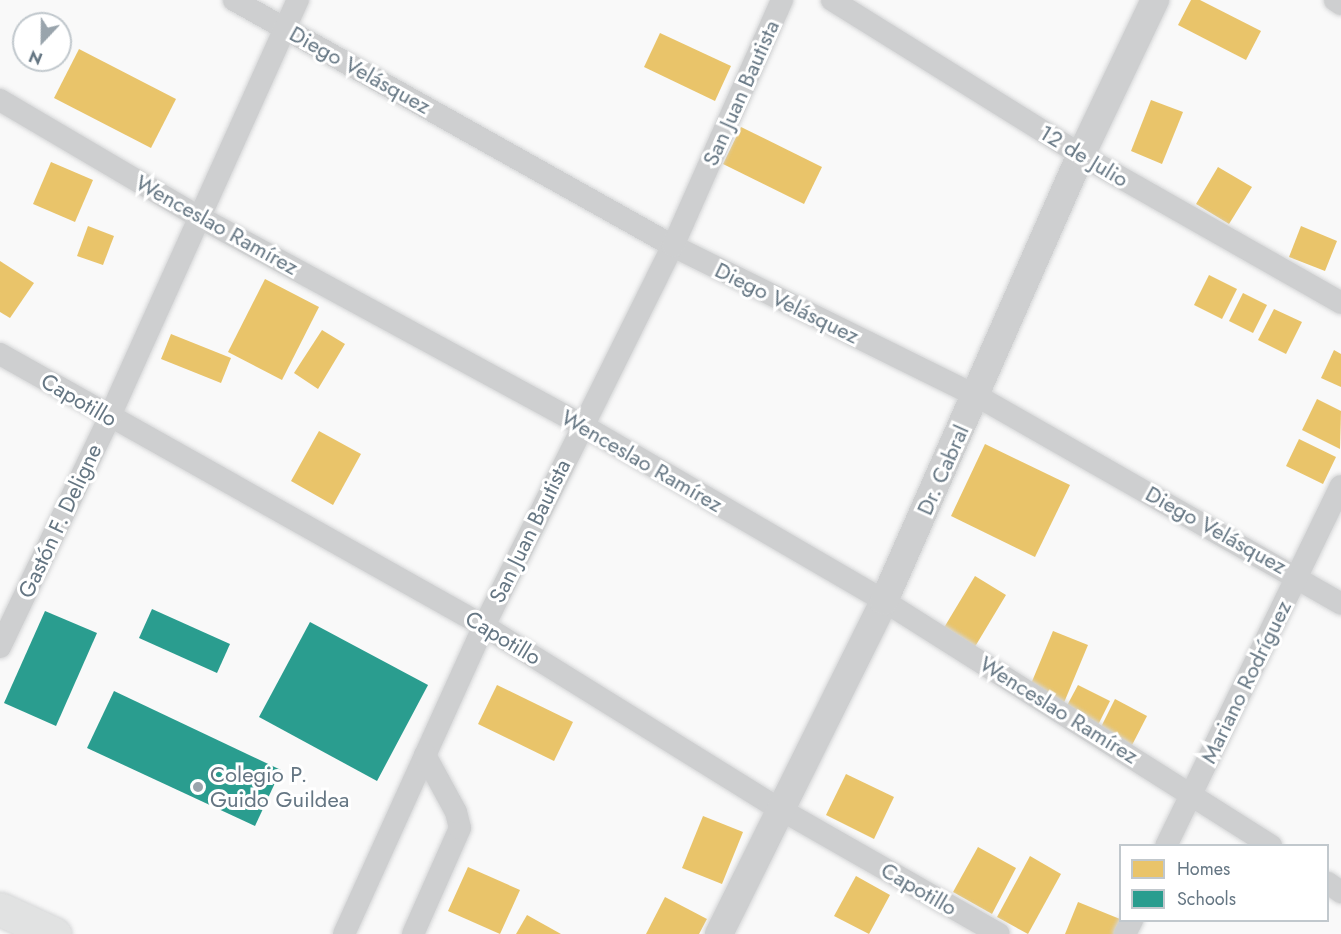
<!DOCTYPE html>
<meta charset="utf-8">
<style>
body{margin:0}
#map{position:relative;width:1341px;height:934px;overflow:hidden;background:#f9f9f9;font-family:Jost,sans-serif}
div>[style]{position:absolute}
.homes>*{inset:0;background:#e9c46a}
.schools>*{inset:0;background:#2a9d8f}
.roads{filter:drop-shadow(0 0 2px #d5d6d7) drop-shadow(0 0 2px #d5d6d7)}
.minor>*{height:22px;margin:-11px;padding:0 11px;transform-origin:11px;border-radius:11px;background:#cecfd0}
.tertiary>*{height:28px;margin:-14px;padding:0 14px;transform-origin:14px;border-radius:14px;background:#cecfd0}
.primary>*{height:33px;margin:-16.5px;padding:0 16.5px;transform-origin:16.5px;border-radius:16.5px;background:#e1e2e2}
.dots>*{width:16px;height:16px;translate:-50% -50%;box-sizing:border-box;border:3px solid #fff;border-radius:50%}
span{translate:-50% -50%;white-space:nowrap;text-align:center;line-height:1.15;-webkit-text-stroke:6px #fff;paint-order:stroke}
.street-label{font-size:22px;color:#657683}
.poi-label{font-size:22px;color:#657683}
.left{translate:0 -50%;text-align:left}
.legend{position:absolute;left:1119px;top:844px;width:210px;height:78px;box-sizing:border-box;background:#fff;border:2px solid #c1c8cd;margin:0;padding:8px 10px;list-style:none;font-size:18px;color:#657683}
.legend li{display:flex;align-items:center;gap:12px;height:30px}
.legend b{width:30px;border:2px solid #c1c8cd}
.north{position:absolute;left:12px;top:12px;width:60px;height:60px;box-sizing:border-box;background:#fff;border:2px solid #c1c8cd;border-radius:50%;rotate:202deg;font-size:16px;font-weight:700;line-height:24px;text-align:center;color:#657683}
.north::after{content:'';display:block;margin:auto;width:21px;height:27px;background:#99a4ac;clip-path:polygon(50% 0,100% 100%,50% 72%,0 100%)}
</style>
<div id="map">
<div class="homes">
<i style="clip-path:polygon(1191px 0,1200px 0,1261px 31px,1246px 60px,1178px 25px)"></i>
<i style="clip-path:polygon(660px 33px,731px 66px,715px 101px,644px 67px)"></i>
<i style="clip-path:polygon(79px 49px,176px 99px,151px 148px,54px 98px)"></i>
<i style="clip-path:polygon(1151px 100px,1183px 112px,1162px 164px,1131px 151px)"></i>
<i style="clip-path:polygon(741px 127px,822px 167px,804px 204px,723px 164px)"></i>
<i style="clip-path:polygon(51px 162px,93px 180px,75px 222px,33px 204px)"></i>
<i style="clip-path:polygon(1218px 167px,1252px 187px,1229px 224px,1196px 204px)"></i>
<i style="clip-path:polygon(88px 226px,114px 236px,103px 265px,77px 256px)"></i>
<i style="clip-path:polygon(1301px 226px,1337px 241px,1325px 271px,1289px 257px)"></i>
<i style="clip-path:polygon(0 261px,34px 283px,10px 318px,0 312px)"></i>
<i style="clip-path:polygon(1209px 275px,1237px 289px,1222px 319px,1194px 305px)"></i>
<i style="clip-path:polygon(265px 279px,319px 307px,282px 380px,228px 352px)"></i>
<i style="clip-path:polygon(1243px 293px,1267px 305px,1253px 333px,1229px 321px)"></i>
<i style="clip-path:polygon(1274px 309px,1302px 322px,1286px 354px,1258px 340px)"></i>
<i style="clip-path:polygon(322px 330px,345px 344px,318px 389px,294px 373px)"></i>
<i style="clip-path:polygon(171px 334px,231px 358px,221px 383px,161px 359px)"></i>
<i style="clip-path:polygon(1334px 350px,1341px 354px,1341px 387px,1321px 378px)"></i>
<i style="clip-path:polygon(1317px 399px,1341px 411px,1340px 449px,1302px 430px)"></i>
<i style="clip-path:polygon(319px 431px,361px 454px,333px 505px,291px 481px)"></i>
<i style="clip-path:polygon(1299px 439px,1336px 457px,1323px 484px,1286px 466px)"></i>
<i style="clip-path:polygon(985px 444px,1070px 485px,1035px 557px,951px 516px)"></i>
<i style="clip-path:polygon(975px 576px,1006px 595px,973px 650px,942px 631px)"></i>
<i style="clip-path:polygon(1053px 631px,1088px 645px,1063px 705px,1028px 691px)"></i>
<i style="clip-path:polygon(497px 685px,573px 722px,554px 761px,478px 724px)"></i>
<i style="clip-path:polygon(1078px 685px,1110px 701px,1096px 729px,1063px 713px)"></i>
<i style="clip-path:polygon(1115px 699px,1147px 716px,1130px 749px,1098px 733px)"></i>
<i style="clip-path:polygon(846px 774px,894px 797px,874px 839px,826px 815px)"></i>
<i style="clip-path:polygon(703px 816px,743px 832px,722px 884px,682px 868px)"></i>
<i style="clip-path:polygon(978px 847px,1016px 868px,992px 914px,953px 892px)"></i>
<i style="clip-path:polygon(1030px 856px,1061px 874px,1028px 934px,997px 917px)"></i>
<i style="clip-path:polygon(468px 867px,520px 890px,500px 934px,448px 911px)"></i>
<i style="clip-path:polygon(856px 876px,890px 895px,869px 934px,834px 916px)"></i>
<i style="clip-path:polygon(665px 897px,707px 919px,699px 934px,646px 934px)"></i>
<i style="clip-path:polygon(1078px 902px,1120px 919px,1116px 934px,1065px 934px)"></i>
<i style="clip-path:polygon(527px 915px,561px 934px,516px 934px)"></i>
</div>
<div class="schools">
<i style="clip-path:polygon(152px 609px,230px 644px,217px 673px,139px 638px)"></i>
<i style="clip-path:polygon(45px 611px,97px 633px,56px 726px,4px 703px)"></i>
<i style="clip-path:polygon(310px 622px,428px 685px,377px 781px,259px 717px)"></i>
<i style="clip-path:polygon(114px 691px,281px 770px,255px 826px,87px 748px)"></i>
</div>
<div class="roads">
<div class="minor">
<i style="left:234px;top:0;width:503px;rotate:29.26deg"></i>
<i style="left:673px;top:246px;width:339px;rotate:26.3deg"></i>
<i style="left:977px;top:396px;width:419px;rotate:29.7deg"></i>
<i style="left:832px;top:0;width:293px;rotate:31.9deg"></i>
<i style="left:1081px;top:155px;width:299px;rotate:29.6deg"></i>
<i style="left:1335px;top:0;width:7px;rotate:34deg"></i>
<i style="left:0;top:100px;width:231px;rotate:30.5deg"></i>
<i style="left:199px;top:217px;width:436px;rotate:28.5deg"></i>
<i style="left:582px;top:425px;width:350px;rotate:30.2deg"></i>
<i style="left:884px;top:601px;width:458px;rotate:32.3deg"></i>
<i style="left:0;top:354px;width:555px;rotate:29.34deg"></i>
<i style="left:484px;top:626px;width:346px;rotate:31.8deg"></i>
<i style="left:778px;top:808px;width:254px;rotate:29.7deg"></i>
<i style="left:0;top:647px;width:254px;rotate:-64.5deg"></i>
<i style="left:109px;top:418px;width:459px;rotate:-65.7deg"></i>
<i style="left:1166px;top:846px;width:400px;rotate:-64.1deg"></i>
<i style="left:1328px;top:883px;width:16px;rotate:35deg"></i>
<i style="left:344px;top:934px;width:338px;rotate:-65.6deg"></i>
<i style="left:484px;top:626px;width:424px;rotate:-63.6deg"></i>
<i style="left:673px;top:246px;width:269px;rotate:-66.1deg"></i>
<i style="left:413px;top:934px;width:116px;rotate:-66.1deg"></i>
<i style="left:460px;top:828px;width:16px;rotate:-104deg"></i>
<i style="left:456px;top:812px;width:65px;rotate:-118.5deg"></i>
<i style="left:1125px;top:934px;width:16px;rotate:-63deg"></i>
</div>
<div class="tertiary">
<i style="left:719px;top:934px;width:372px;rotate:-63.6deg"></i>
<i style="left:884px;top:601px;width:488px;rotate:-66.2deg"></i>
<i style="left:1081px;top:155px;width:172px;rotate:-64.5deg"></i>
</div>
<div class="primary">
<i style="left:0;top:909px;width:60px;rotate:24.8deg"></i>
</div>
</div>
<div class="dots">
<i style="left:198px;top:787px;background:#99a4ac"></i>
</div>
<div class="street-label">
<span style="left:360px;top:70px;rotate:29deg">Diego Velásquez</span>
<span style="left:741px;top:93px;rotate:-66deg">San Juan Bautista</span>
<span style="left:1084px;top:156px;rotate:31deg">12 de Julio</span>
<span style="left:217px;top:225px;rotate:29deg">Wenceslao Ramírez</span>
<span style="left:787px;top:303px;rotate:26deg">Diego Velásquez</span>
<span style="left:79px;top:400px;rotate:30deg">Capotillo</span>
<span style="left:642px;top:461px;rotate:30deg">Wenceslao Ramírez</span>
<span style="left:943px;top:470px;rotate:-66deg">Dr. Cabral</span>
<span style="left:60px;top:521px;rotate:-65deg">Gastón F. Deligne</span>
<span style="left:1216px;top:530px;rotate:29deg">Diego Velásquez</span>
<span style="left:530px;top:531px;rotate:-64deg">San Juan Bautista</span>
<span style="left:503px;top:638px;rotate:31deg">Capotillo</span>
<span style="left:1246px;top:682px;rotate:-64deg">Mariano Rodríguez</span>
<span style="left:1059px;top:710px;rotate:32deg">Wenceslao Ramírez</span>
<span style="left:919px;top:889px;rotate:30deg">Capotillo</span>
</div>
<div class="poi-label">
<span class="left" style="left:210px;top:787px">Colegio P.<br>Guido Guildea</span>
</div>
<ul class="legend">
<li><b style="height:16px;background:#e9c46a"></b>Homes</li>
<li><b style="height:16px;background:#2a9d8f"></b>Schools</li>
</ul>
<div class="north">N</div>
</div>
